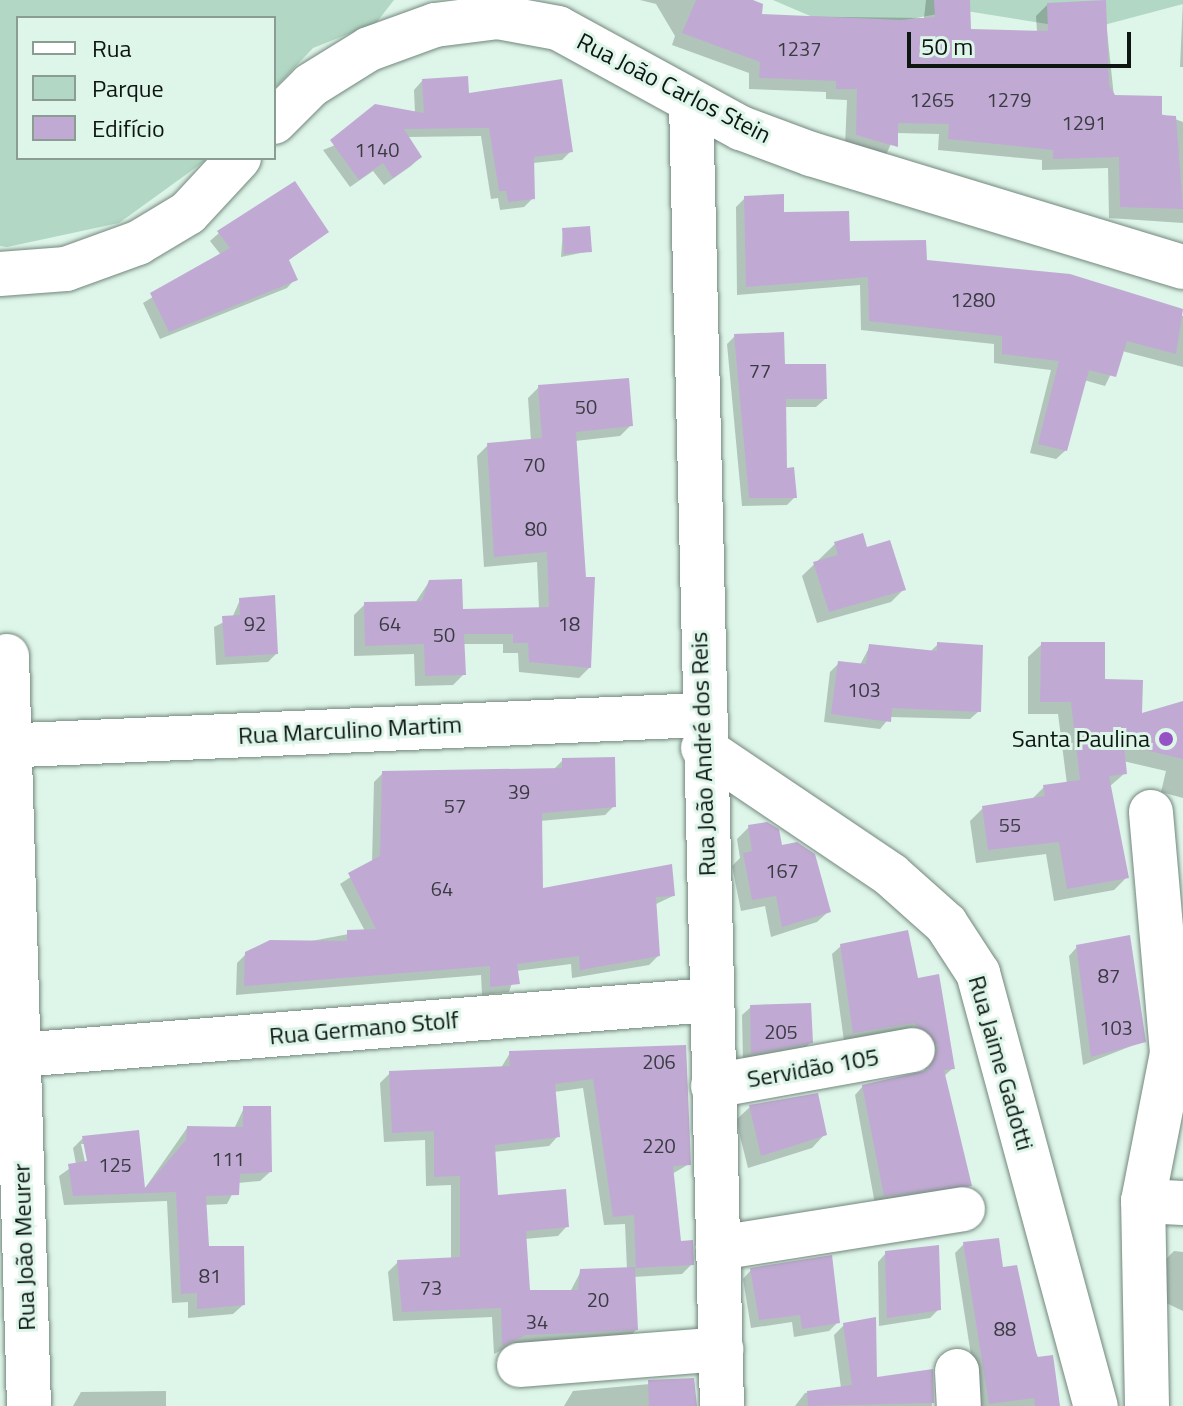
<!DOCTYPE html>
<meta charset="utf-8">
<style>
body{margin:0}
#map{position:relative;width:1183px;height:1406px;overflow:hidden;background:#def5e9;font-family:"Titillium Web",sans-serif}
div>[style]{position:absolute}
.green>*{inset:0;background:#b2d7c4}
.shadow>*{inset:0;background:#0003}
.building>*{inset:0;background:#c0aad3}
.roads{filter:drop-shadow(0 0 2px #73877d) drop-shadow(0 0 2px #73877d)}
.minor>*{height:44px;margin:-22px;padding:0 22px;transform-origin:22px;border-radius:22px;background:#fff}
.dots>*{width:22px;height:22px;translate:-50% -50%;box-sizing:border-box;border:4px solid #def5e9;border-radius:50%}
span{translate:-50% -50%;white-space:nowrap;text-align:center;line-height:1.15;-webkit-text-stroke:6px #def5e9;paint-order:stroke}
.number-label{font-size:20px;color:#3a3b42}
.number-label span{-webkit-text-stroke-width:0}
.street-label{font-size:24px;color:#0e1612}
.poi-label{font-size:24px;color:#0e1612}
.right{translate:-100% -50%;text-align:right}
.legend{position:absolute;left:16px;top:16px;width:260px;height:144px;box-sizing:border-box;background:#def5e9;border:2px solid #8b9c93;margin:0;padding:10px 14px;list-style:none;font-size:24px;color:#0e1612}
.legend li{display:flex;align-items:center;gap:16px;height:40px}
.legend b{width:40px;border:2px solid #8b9c93}
.scale{position:absolute;left:907px;top:32px;width:224px;height:36px;box-sizing:border-box;border:4px solid #0e1612;border-top:0;padding-left:10px;font-size:24px;line-height:28px;white-space:nowrap;color:#0e1612;-webkit-text-stroke:6px #def5e9;paint-order:stroke}
</style>
<div id="map">
<div class="green">
<i style="clip-path:polygon(0 0,394px 0,376px 23px,313px 48px,274px 89px,274px 18px,18px 18px,18px 158px,209px 158px,119px 223px,7px 247px,0 246px)"></i>
<i style="clip-path:polygon(773px 0,1183px 0,1183px 4px,1085px 30px,960px 10px,845px 31px)"></i>
</div>
<div class="shadow">
<i style="clip-path:polygon(640px 0,749px 0,760px 16px,924px 18px,926px 0,968px 0,970px 31px,1037px 32px,1036px 16px,1047px 5px,1104px 2px,1114px 97px,1183px 122px,1183px 223px,1109px 218px,1108px 168px,1042px 170px,1042px 160px,938px 150px,939px 134px,896px 133px,885px 157px,845px 146px,847px 100px,826px 99px,826px 92px,749px 89px,749px 73px,672px 45px,675px 36px,656px 4px)"></i>
<i style="clip-path:polygon(1183px 0,1183px 67px,1180px 67px)"></i>
<i style="clip-path:polygon(422px 81px,467px 95px,571px 151px,562px 160px,533px 163px,533px 198px,524px 207px,500px 210px,498px 198px,491px 199px,481px 136px,407px 137px,420px 157px,411px 166px,384px 185px,373px 171px,350px 187px,323px 150px,415px 113px,414px 90px)"></i>
<i style="clip-path:polygon(745px 198px,849px 243px,925px 262px,1070px 275px,1183px 316px,1183px 367px,1122px 351px,1105px 386px,1084px 380px,1066px 450px,1056px 459px,1030px 453px,1051px 370px,994px 363px,994px 344px,861px 330px,860px 285px,737px 295px,736px 207px)"></i>
<i style="clip-path:polygon(563px 230px,590px 251px,561px 257px)"></i>
<i style="clip-path:polygon(326px 232px,287px 261px,295px 279px,287px 288px,160px 339px,143px 303px,221px 255px,210px 241px,219px 233px)"></i>
<i style="clip-path:polygon(735px 336px,825px 399px,816px 407px,784px 407px,786px 470px,795px 497px,787px 505px,742px 506px,727px 344px)"></i>
<i style="clip-path:polygon(539px 387px,631px 425px,620px 436px,575px 441px,590px 667px,579px 678px,519px 672px,518px 653px,503px 653px,503px 644px,463px 644px,464px 674px,453px 685px,415px 686px,414px 654px,354px 656px,354px 615px,365px 604px,415px 603px,429px 582px,461px 611px,539px 609px,537px 562px,484px 567px,477px 456px,488px 445px,531px 441px,528px 398px)"></i>
<i style="clip-path:polygon(835px 544px,865px 549px,904px 589px,891px 602px,817px 623px,802px 576px)"></i>
<i style="clip-path:polygon(240px 600px,276px 654px,268px 662px,216px 665px,214px 627px,232px 618px)"></i>
<i style="clip-path:polygon(938px 644px,979px 711px,970px 719px,890px 717px,880px 729px,824px 722px,830px 672px,839px 663px,860px 665px,870px 646px,930px 652px)"></i>
<i style="clip-path:polygon(1042px 644px,1103px 681px,1140px 716px,1183px 703px,1183px 798px,1161px 792px,1166px 771px,1123px 761px,1125px 773px,1109px 787px,1127px 877px,1114px 890px,1054px 901px,1046px 854px,976px 863px,970px 821px,983px 808px,1031px 800px,1044px 787px,1067px 784px,1058px 714px,1028px 714px,1028px 657px)"></i>
<i style="clip-path:polygon(563px 760px,614px 806px,605px 815px,540px 821px,541px 890px,673px 896px,654px 905px,658px 956px,649px 965px,572px 978px,571px 964px,516px 971px,509px 992px,482px 995px,481px 975px,236px 995px,237px 963px,247px 953px,365px 931px,340px 884px,372px 863px,374px 782px,383px 773px,553px 770px)"></i>
<i style="clip-path:polygon(749px 827px,780px 847px,829px 911px,817px 922px,771px 937px,765px 906px,741px 911px,732px 866px,740px 858px,737px 839px)"></i>
<i style="clip-path:polygon(841px 946px,916px 980px,953px 1068px,943px 1077px,970px 1185px,961px 1194px,875px 1204px,855px 1095px,863px 1086px,923px 1073px,930px 1056px,844px 1041px,832px 954px)"></i>
<i style="clip-path:polygon(1077px 947px,1144px 1041px,1083px 1065px,1069px 956px)"></i>
<i style="clip-path:polygon(751px 1007px,811px 1042px,802px 1051px,743px 1061px,742px 1015px)"></i>
<i style="clip-path:polygon(evenodd,684px 1047px,689px 1164px,672px 1174px,679px 1243px,692px 1264px,682px 1274px,633px 1277px,636px 1330px,627px 1339px,514px 1344px,494px 1354px,492px 1317px,393px 1321px,388px 1272px,398px 1262px,451px 1260px,451px 1185px,426px 1186px,425px 1140px,384px 1142px,380px 1083px,390px 1073px,501px 1068px,510px 1053px,684px 1047px,583px 1088px,604px 1225px,625px 1224px,627px 1270px,581px 1271px,570px 1292px,528px 1292px,524px 1239px,558px 1236px,567px 1226px,496px 1197px,493px 1152px,549px 1146px,558px 1136px,554px 1092px,583px 1088px)"></i>
<i style="clip-path:polygon(750px 1107px,825px 1134px,812px 1148px,748px 1168px,736px 1120px)"></i>
<i style="clip-path:polygon(evenodd,244px 1108px,270px 1172px,260px 1181px,238px 1183px,227px 1204px,204px 1205px,207px 1248px,243px 1305px,233px 1314px,188px 1318px,188px 1302px,172px 1303px,167px 1201px,64px 1205px,59px 1176px,76px 1164px,73px 1148px,83px 1138px,143px 1191px,187px 1128px,234px 1129px,244px 1108px,81px 1144px,85px 1144px,91px 1170px,87px 1171px,81px 1144px)"></i>
<i style="clip-path:polygon(964px 1244px,1002px 1269px,1058px 1406px,979px 1406px,955px 1253px)"></i>
<i style="clip-path:polygon(1174px 1251px,1183px 1252px,1183px 1311px,1164px 1302px,1165px 1260px)"></i>
<i style="clip-path:polygon(886px 1253px,939px 1309px,930px 1318px,879px 1326px,878px 1262px)"></i>
<i style="clip-path:polygon(751px 1270px,838px 1322px,829px 1331px,794px 1337px,792px 1322px,751px 1328px,743px 1279px)"></i>
<i style="clip-path:polygon(844px 1325px,875px 1379px,931px 1371px,932px 1406px,795px 1406px,805px 1393px,841px 1388px,834px 1335px)"></i>
<i style="clip-path:polygon(694px 1380px,696px 1406px,564px 1406px,573px 1391px)"></i>
<i style="clip-path:polygon(166px 1391px,166px 1406px,73px 1406px,81px 1392px)"></i>
</div>
<div class="building">
<i style="clip-path:polygon(696px 0,753px 0,763px 4px,762px 14px,901px 20px,935px 17px,934px 0,970px 0,971px 29px,1048px 31px,1047px 3px,1106px 0,1109px 85px,1115px 95px,1162px 96px,1162px 115px,1176px 116px,1183px 209px,1120px 207px,1119px 157px,1053px 159px,1053px 150px,948px 139px,949px 124px,898px 123px,898px 147px,856px 135px,857px 89px,836px 89px,836px 81px,759px 78px,760px 62px,682px 33px)"></i>
<i style="clip-path:polygon(468px 76px,469px 93px,562px 79px,573px 152px,534px 157px,535px 199px,508px 202px,506px 191px,499px 191px,489px 128px,404px 129px,422px 157px,393px 178px,383px 163px,359px 180px,330px 140px,375px 104px,424px 113px,422px 79px)"></i>
<i style="clip-path:polygon(295px 181px,329px 232px,289px 260px,298px 280px,169px 332px,150px 293px,230px 248px,217px 231px)"></i>
<i style="clip-path:polygon(784px 194px,784px 212px,849px 211px,850px 241px,926px 240px,927px 260px,1070px 274px,1183px 309px,1176px 354px,1127px 341px,1116px 377px,1089px 370px,1067px 451px,1038px 444px,1059px 361px,1002px 354px,1002px 336px,869px 321px,868px 277px,746px 287px,744px 196px)"></i>
<i style="clip-path:polygon(590px 226px,592px 252px,564px 254px,562px 228px)"></i>
<i style="clip-path:polygon(784px 332px,785px 364px,826px 364px,827px 399px,786px 399px,787px 468px,794px 467px,797px 498px,749px 498px,734px 334px)"></i>
<i style="clip-path:polygon(629px 378px,633px 426px,576px 432px,586px 577px,595px 577px,591px 668px,529px 662px,528px 643px,513px 643px,513px 634px,464px 634px,466px 675px,425px 676px,424px 644px,365px 646px,364px 602px,422px 601px,429px 580px,462px 579px,463px 609px,549px 607px,547px 552px,494px 557px,487px 443px,542px 438px,538px 385px)"></i>
<i style="clip-path:polygon(863px 533px,867px 547px,890px 540px,906px 590px,829px 612px,813px 562px,838px 555px,834px 542px)"></i>
<i style="clip-path:polygon(275px 595px,278px 654px,225px 657px,222px 616px,240px 615px,239px 598px)"></i>
<i style="clip-path:polygon(937px 642px,983px 645px,981px 712px,892px 708px,891px 722px,831px 714px,838px 661px,866px 664px,869px 644px,937px 651px)"></i>
<i style="clip-path:polygon(1041px 642px,1105px 642px,1105px 679px,1143px 680px,1142px 713px,1183px 701px,1183px 759px,1124px 745px,1127px 774px,1109px 776px,1129px 878px,1067px 889px,1059px 842px,988px 850px,982px 806px,1045px 796px,1043px 785px,1080px 780px,1071px 702px,1040px 702px)"></i>
<i style="clip-path:polygon(615px 757px,616px 807px,542px 813px,543px 888px,672px 864px,675px 896px,656px 897px,660px 956px,580px 970px,579px 956px,517px 964px,520px 984px,490px 987px,490px 966px,244px 986px,245px 952px,270px 940px,347px 941px,347px 930px,376px 929px,348px 873px,380px 856px,382px 771px,562px 768px,562px 758px)"></i>
<i style="clip-path:polygon(767px 822px,779px 829px,782px 845px,797px 842px,815px 854px,831px 912px,782px 927px,776px 896px,752px 900px,743px 853px,752px 851px,748px 825px)"></i>
<i style="clip-path:polygon(908px 930px,918px 978px,939px 974px,955px 1069px,944px 1070px,972px 1186px,884px 1196px,862px 1085px,928px 1070px,938px 1046px,914px 1023px,853px 1033px,840px 944px)"></i>
<i style="clip-path:polygon(1130px 935px,1146px 1042px,1091px 1057px,1076px 945px)"></i>
<i style="clip-path:polygon(811px 1003px,813px 1043px,751px 1054px,750px 1005px)"></i>
<i style="clip-path:polygon(686px 1045px,691px 1165px,673px 1166px,681px 1241px,693px 1240px,694px 1265px,636px 1268px,634px 1215px,613px 1217px,593px 1079px,555px 1084px,560px 1137px,495px 1145px,498px 1195px,566px 1189px,569px 1227px,526px 1231px,530px 1290px,578px 1290px,580px 1269px,635px 1267px,638px 1330px,526px 1335px,502px 1346px,501px 1308px,402px 1312px,397px 1260px,460px 1257px,460px 1176px,434px 1177px,434px 1131px,392px 1133px,389px 1071px,510px 1066px,509px 1051px)"></i>
<i style="clip-path:polygon(818px 1093px,827px 1135px,761px 1156px,749px 1105px)"></i>
<i style="clip-path:polygon(243px 1106px,271px 1106px,272px 1172px,240px 1174px,239px 1195px,206px 1196px,209px 1246px,244px 1246px,245px 1305px,197px 1309px,197px 1293px,181px 1294px,176px 1192px,73px 1196px,68px 1164px,87px 1161px,82px 1136px,139px 1130px,145px 1188px,186px 1140px,187px 1126px,243px 1127px)"></i>
<i style="clip-path:polygon(999px 1238px,1003px 1267px,1017px 1265px,1037px 1357px,1053px 1355px,1060px 1406px,1035px 1406px,1034px 1398px,989px 1404px,963px 1242px)"></i>
<i style="clip-path:polygon(939px 1245px,941px 1310px,887px 1318px,885px 1251px)"></i>
<i style="clip-path:polygon(832px 1255px,840px 1323px,802px 1329px,800px 1315px,759px 1320px,750px 1268px)"></i>
<i style="clip-path:polygon(876px 1317px,877px 1377px,933px 1369px,934px 1403px,808px 1406px,807px 1391px,852px 1385px,843px 1323px)"></i>
<i style="clip-path:polygon(694px 1378px,697px 1406px,649px 1406px,648px 1380px)"></i>
</div>
<div class="roads">
<div class="minor">
<i style="left:691px;top:102px;width:1304px;rotate:88.64deg"></i>
<i style="left:274px;top:122px;width:52px;rotate:-45deg"></i>
<i style="left:311px;top:85px;width:68px;rotate:-31.8deg"></i>
<i style="left:369px;top:49px;width:70px;rotate:-20deg"></i>
<i style="left:435px;top:25px;width:64px;rotate:-7.2deg"></i>
<i style="left:498px;top:17px;width:61px;rotate:10.4deg"></i>
<i style="left:558px;top:28px;width:209px;rotate:28.7deg"></i>
<i style="left:741px;top:128px;width:75px;rotate:20.4deg"></i>
<i style="left:811px;top:154px;width:389px;rotate:16.9deg"></i>
<i style="left:0;top:274px;width:66px;rotate:-4.3deg"></i>
<i style="left:66px;top:269px;width:77px;rotate:-19.9deg"></i>
<i style="left:138px;top:243px;width:58px;rotate:-31deg"></i>
<i style="left:188px;top:213px;width:75px;rotate:-47.2deg"></i>
<i style="left:7px;top:656px;width:750px;rotate:88.32deg"></i>
<i style="left:0;top:746px;width:702px;rotate:-2.53deg"></i>
<i style="left:703px;top:748px;width:227px;rotate:34deg"></i>
<i style="left:891px;top:875px;width:74px;rotate:41.7deg"></i>
<i style="left:946px;top:924px;width:59px;rotate:56.9deg"></i>
<i style="left:978px;top:973px;width:449px;rotate:74.8deg"></i>
<i style="left:19px;top:1055px;width:693px;rotate:-4.55deg"></i>
<i style="left:713px;top:1086px;width:203px;rotate:-10.2deg"></i>
<i style="left:1143px;top:1201px;width:40px;rotate:2.9deg"></i>
<i style="left:718px;top:1248px;width:248px;rotate:-9deg"></i>
<i style="left:519px;top:1365px;width:203px;rotate:-4.5deg"></i>
<i style="left:957px;top:1371px;width:35px;rotate:87deg"></i>
<i style="left:1147px;top:1406px;width:205px;rotate:-91.1deg"></i>
<i style="left:1143px;top:1201px;width:151px;rotate:-78.9deg"></i>
<i style="left:1172px;top:1053px;width:242px;rotate:-95deg"></i>
</div>
</div>
<div class="dots">
<i style="left:1166px;top:739px;background:#9651c5"></i>
</div>
<div class="number-label">
<span style="left:799px;top:48px">1237</span>
<span style="left:932px;top:99px">1265</span>
<span style="left:1009px;top:99px">1279</span>
<span style="left:1084px;top:122px">1291</span>
<span style="left:377px;top:149px">1140</span>
<span style="left:973px;top:299px">1280</span>
<span style="left:760px;top:370px">77</span>
<span style="left:586px;top:406px">50</span>
<span style="left:534px;top:464px">70</span>
<span style="left:536px;top:528px">80</span>
<span style="left:255px;top:623px">92</span>
<span style="left:390px;top:623px">64</span>
<span style="left:569px;top:623px">18</span>
<span style="left:444px;top:634px">50</span>
<span style="left:864px;top:689px">103</span>
<span style="left:519px;top:791px">39</span>
<span style="left:455px;top:805px">57</span>
<span style="left:1010px;top:824px">55</span>
<span style="left:782px;top:870px">167</span>
<span style="left:442px;top:888px">64</span>
<span style="left:1109px;top:975px">87</span>
<span style="left:1116px;top:1027px">103</span>
<span style="left:781px;top:1031px">205</span>
<span style="left:659px;top:1061px">206</span>
<span style="left:659px;top:1145px">220</span>
<span style="left:228px;top:1158px">111</span>
<span style="left:115px;top:1164px">125</span>
<span style="left:210px;top:1275px">81</span>
<span style="left:431px;top:1287px">73</span>
<span style="left:598px;top:1299px">20</span>
<span style="left:537px;top:1321px">34</span>
<span style="left:1005px;top:1328px">88</span>
</div>
<div class="street-label">
<span style="left:674px;top:88px;rotate:27deg">Rua João Carlos Stein</span>
<span style="left:350px;top:730px;rotate:-3deg">Rua Marculino Martim</span>
<span style="left:703px;top:754px;rotate:-92deg">Rua João André dos Reis</span>
<span style="left:364px;top:1028px;rotate:-5deg">Rua Germano Stolf</span>
<span style="left:1001px;top:1063px;rotate:74deg">Rua Jaime Gadotti</span>
<span style="left:813px;top:1068px;rotate:-10deg">Servidão 105</span>
<span style="left:24px;top:1247px;rotate:-92deg">Rua João Meurer</span>
</div>
<div class="poi-label">
<span class="right" style="left:1150px;top:739px">Santa Paulina</span>
</div>
<ul class="legend">
<li><b style="height:10px;background:#fff"></b>Rua</li>
<li><b style="height:22px;background:#b2d7c4"></b>Parque</li>
<li><b style="height:22px;background:#c0aad3"></b>Edifício</li>
</ul>
<div class="scale">50 m</div>
</div>
